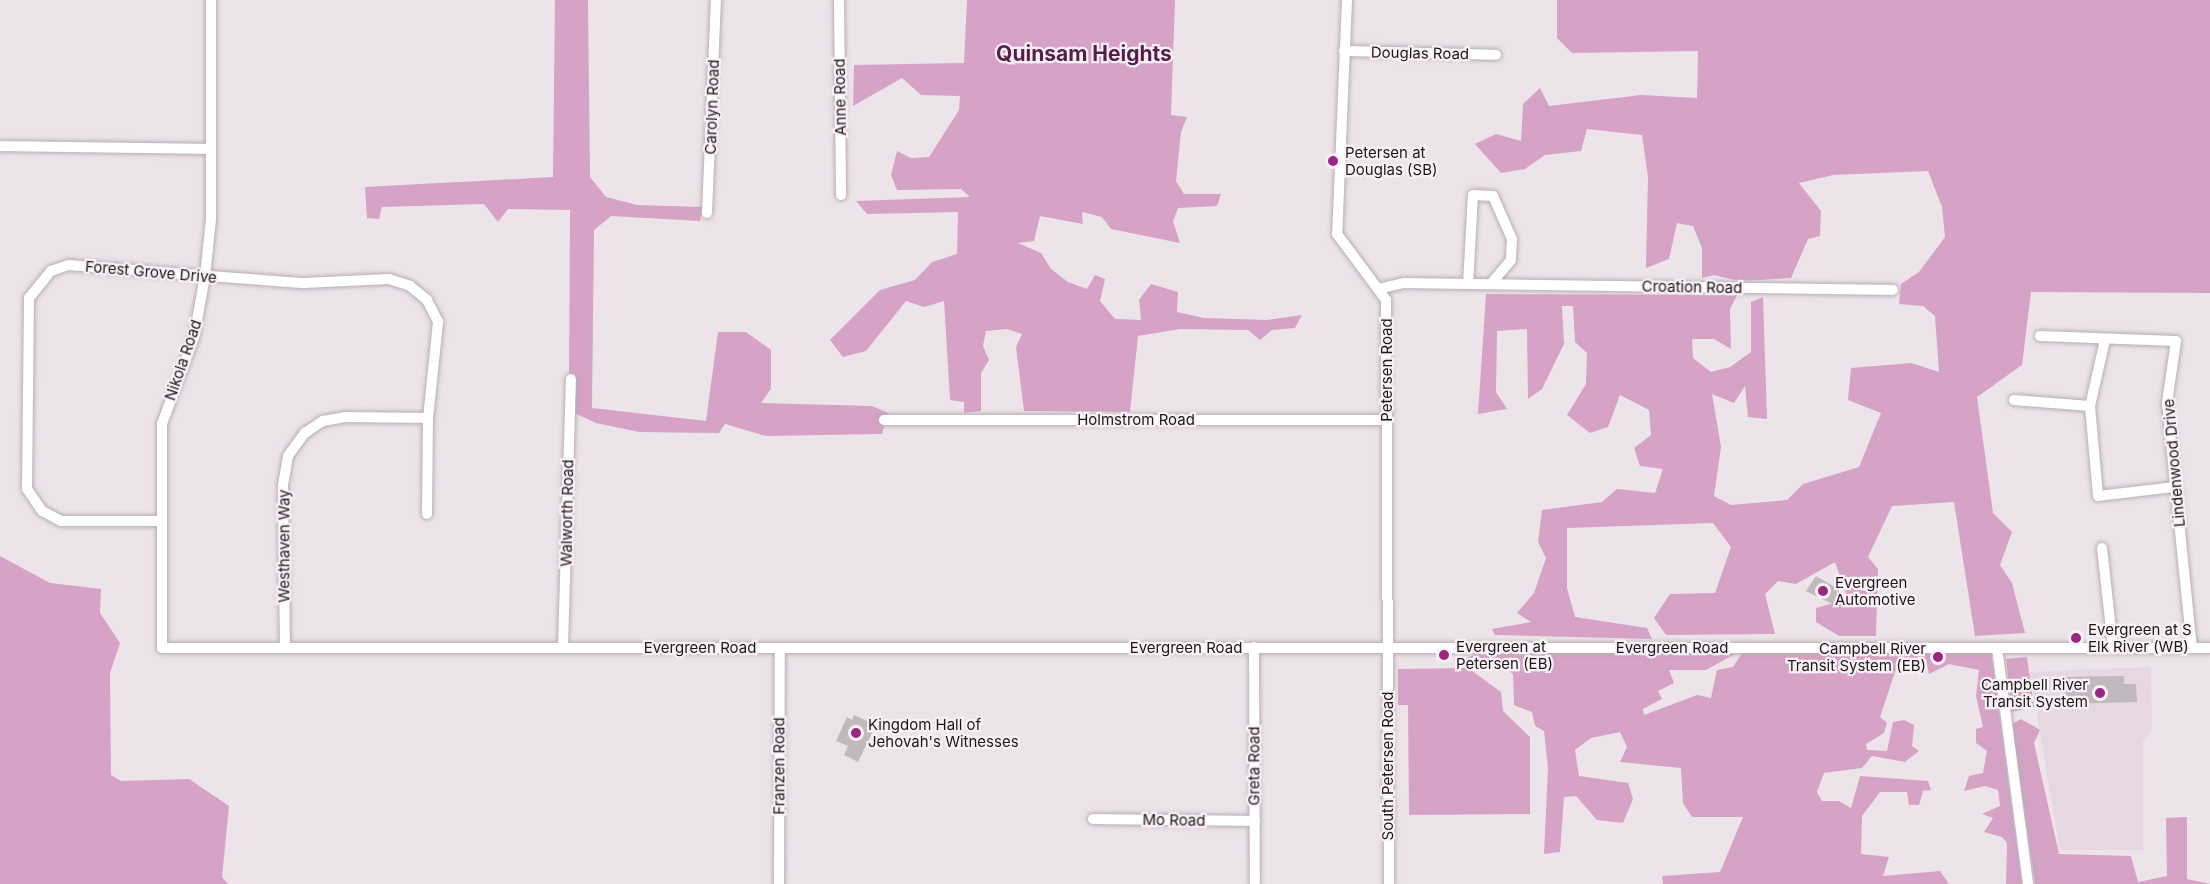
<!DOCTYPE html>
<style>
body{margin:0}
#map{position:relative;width:2210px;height:884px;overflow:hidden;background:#ede4e9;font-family:Inter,sans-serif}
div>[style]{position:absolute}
.built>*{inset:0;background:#e6d7e1}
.green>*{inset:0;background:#d6a2c6}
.building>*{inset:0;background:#c2b9bf}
.roads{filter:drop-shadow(0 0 2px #b7afb5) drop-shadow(0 0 2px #b7afb5)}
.minor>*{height:10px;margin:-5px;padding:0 5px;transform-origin:5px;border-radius:5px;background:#fff}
.dots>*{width:16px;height:16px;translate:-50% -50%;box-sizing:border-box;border:3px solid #faf1f7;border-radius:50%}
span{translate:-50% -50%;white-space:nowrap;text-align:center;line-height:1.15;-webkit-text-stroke:4.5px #faf1f7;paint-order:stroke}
.street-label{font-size:15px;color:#1b181a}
.poi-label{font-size:15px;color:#1b181a}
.left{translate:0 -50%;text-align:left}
.right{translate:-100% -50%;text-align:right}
.district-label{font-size:21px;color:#561e48;font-weight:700}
</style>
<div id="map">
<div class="built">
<i style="clip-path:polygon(2151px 667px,2152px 730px,2143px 741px,2143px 850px,2060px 850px,2030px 672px)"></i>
</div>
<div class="green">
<i style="clip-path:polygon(555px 0,588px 0,590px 177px,606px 197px,637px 205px,703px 207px,700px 221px,611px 216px,594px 230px,592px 408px,706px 421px,718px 332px,746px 332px,771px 350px,771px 389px,761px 403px,872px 406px,888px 413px,882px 434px,766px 436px,725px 424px,719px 433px,639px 432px,596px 423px,574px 413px,569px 383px,570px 210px,508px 209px,498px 222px,484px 204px,382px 207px,379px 219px,367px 218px,365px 187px,553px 177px)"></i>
<i style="clip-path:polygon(967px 0,1175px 0,1171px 115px,1187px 117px,1181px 132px,1176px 181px,1184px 194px,1221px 194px,1217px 206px,1178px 208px,1173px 221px,1180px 243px,1111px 229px,1102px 217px,1082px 212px,1083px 224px,1040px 216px,1034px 241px,1018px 243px,1041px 253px,1051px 269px,1068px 282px,1087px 289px,1095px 275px,1105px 279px,1100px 301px,1115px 319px,1141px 320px,1139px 300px,1151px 284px,1178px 292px,1177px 312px,1204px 318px,1266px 320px,1302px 315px,1295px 328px,1272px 330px,1260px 340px,1248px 330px,1180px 329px,1138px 336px,1130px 412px,1024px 411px,1016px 347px,1022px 334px,1007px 329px,986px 331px,983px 346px,989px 360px,981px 373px,981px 411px,964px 413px,964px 402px,950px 400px,944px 301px,924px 307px,906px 301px,866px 351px,843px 357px,830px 340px,880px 290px,915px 280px,932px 262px,957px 254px,958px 212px,867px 214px,856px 201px,970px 197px,961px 189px,897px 190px,891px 175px,897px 151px,911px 158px,929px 157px,959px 110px,960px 96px,921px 95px,902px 78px,853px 106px,854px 65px,964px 63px)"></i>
<i style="clip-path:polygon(1557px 0,2210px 0,2210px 293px,2031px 292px,2022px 365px,1977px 397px,1993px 513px,2012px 532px,2000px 565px,2012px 583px,2025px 633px,1975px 636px,1954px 502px,1892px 506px,1868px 557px,1878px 569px,1876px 636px,1839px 636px,1816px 622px,1816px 608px,1848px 599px,1835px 562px,1796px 584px,1778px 581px,1765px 594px,1775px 634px,1666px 635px,1654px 618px,1670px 594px,1715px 593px,1731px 547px,1713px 523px,1567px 528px,1567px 588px,1575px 617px,1647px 628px,1652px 639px,1495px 635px,1492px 629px,1531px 622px,1517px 613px,1534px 593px,1546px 558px,1538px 542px,1542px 510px,1602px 502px,1617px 489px,1655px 493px,1663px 469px,1640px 466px,1634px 448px,1651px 435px,1649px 410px,1620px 395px,1608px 427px,1590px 433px,1567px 415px,1586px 384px,1587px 353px,1575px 342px,1573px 306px,1562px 306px,1564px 344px,1542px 389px,1528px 399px,1527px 329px,1497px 331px,1496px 392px,1507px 409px,1478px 414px,1486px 294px,1737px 295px,1730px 309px,1731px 349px,1714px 339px,1692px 339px,1693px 358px,1711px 372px,1730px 367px,1751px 352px,1751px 302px,1763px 297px,1767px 419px,1748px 417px,1745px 386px,1734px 403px,1712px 394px,1721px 447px,1714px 496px,1731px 505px,1787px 500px,1803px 484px,1859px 467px,1881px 413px,1848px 400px,1851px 368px,1911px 363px,1939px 372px,1935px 316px,1923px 306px,1899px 304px,1901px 284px,1919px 272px,1945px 237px,1942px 207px,1928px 171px,1833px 175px,1799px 183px,1821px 211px,1820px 236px,1808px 239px,1791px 278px,1739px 281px,1714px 275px,1702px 278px,1702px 248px,1693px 226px,1677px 223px,1669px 259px,1646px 268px,1648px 177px,1642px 135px,1587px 129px,1581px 151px,1545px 155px,1525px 169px,1501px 173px,1475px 144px,1496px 134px,1521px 141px,1523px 104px,1540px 88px,1549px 106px,1641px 95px,1697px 98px,1698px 51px,1572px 53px,1557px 38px)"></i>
<i style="clip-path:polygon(0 556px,50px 583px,101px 589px,100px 613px,120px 643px,110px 673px,111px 775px,121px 781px,189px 779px,229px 806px,222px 877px,228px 884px,0 884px)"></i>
<i style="clip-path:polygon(1480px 652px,1735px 654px,1706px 670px,1669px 670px,1674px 683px,1658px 691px,1662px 699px,1643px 709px,1644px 715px,1697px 695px,1711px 698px,1717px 670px,1733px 667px,1742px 653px,1991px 652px,2022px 884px,2006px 884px,2007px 843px,2002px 837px,1984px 832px,1993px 818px,1982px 814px,2000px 806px,1998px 790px,1985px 786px,1964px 791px,1969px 776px,1983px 773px,1987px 751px,1976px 743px,1976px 729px,1983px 727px,1976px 696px,1979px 670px,1949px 664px,1929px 674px,1926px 659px,1899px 660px,1880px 717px,1887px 723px,1884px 733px,1866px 744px,1867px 750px,1887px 751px,1893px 722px,1904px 720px,1914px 725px,1912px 746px,1919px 751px,1905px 762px,1872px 756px,1862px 768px,1824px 773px,1817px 792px,1822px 801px,1839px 801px,1851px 808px,1860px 776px,1928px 781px,1931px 790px,1923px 791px,1919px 805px,1909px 805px,1907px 792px,1880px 792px,1862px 816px,1861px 854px,1889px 857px,1883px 876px,1940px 871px,1949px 884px,1663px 884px,1662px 876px,1720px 872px,1743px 817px,1692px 817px,1683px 803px,1681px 768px,1620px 762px,1627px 747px,1620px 732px,1591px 738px,1575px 750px,1579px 776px,1628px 783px,1633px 799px,1623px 823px,1597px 820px,1576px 796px,1564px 797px,1560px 852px,1544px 854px,1548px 768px,1544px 731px,1535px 726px,1532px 712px,1514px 705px,1513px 674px,1500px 664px,1480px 666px,1467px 658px)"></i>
<i style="clip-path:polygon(2027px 657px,2034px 707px,2012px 712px,2006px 659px)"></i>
<i style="clip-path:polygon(1468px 668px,1501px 692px,1503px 711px,1530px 737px,1530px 814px,1409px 815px,1408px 705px,1398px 705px,1398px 669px)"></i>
<i style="clip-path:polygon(2021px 719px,2040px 730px,2034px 743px,2059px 854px,2131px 856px,2138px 882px,2167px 876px,2166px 818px,2187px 817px,2187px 879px,2210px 884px,2035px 884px,2012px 724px)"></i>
</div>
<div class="building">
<i style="clip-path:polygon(1816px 576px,1840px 590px,1836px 606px,1806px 591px)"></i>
<i style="clip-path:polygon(2124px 676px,2124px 684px,2136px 684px,2137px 702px,2064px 704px,2063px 677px)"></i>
<i style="clip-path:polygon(854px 715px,876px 725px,858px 762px,844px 755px,848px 746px,836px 741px,847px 717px,852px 720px)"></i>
</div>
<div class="roads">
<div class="minor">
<i style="left:211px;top:0;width:219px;rotate:90deg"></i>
<i style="left:211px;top:219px;width:57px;rotate:96deg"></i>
<i style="left:205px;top:276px;width:62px;rotate:100.2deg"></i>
<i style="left:194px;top:337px;width:93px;rotate:110.2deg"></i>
<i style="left:162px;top:424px;width:224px;rotate:90deg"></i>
<i style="left:162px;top:648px;width:2048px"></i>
<i style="left:839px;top:0;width:195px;rotate:89.4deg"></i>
<i style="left:1347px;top:0;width:234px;rotate:92.4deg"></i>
<i style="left:1337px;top:234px;width:82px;rotate:53.4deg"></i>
<i style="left:1386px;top:300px;width:584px;rotate:89.71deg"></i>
<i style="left:1344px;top:51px;width:152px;rotate:1.5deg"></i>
<i style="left:0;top:146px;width:211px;rotate:0.8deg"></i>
<i style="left:707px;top:213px;width:213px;rotate:-87.6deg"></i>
<i style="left:1468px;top:284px;width:89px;rotate:-86.8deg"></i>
<i style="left:1473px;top:195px;width:20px;rotate:3deg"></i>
<i style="left:1493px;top:196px;width:47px;rotate:66.2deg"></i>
<i style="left:1512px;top:239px;width:21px;rotate:93deg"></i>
<i style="left:1511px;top:260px;width:31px;rotate:130deg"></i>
<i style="left:1378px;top:289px;width:28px;rotate:-13deg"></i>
<i style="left:1405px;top:283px;width:488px;rotate:0.8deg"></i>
<i style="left:2040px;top:336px;width:136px;rotate:2.1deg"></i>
<i style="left:2176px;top:341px;width:63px;rotate:98.3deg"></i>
<i style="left:2167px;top:403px;width:246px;rotate:84.2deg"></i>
<i style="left:2105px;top:340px;width:68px;rotate:102.8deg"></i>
<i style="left:2090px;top:406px;width:90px;rotate:84.9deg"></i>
<i style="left:2098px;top:496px;width:78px;rotate:-6.7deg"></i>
<i style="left:2014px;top:400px;width:76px;rotate:4.5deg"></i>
<i style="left:884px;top:420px;width:503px"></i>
<i style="left:161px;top:521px;width:100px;rotate:180deg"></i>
<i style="left:61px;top:521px;width:21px;rotate:-152deg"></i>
<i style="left:42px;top:511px;width:27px;rotate:-124deg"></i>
<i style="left:27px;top:489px;width:191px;rotate:-89.4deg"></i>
<i style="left:29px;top:298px;width:35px;rotate:-51deg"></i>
<i style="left:51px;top:271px;width:18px;rotate:-19deg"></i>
<i style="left:68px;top:265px;width:237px;rotate:4.4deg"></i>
<i style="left:304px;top:283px;width:85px;rotate:-2.7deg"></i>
<i style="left:389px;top:279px;width:22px;rotate:18deg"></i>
<i style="left:410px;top:286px;width:22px;rotate:39deg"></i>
<i style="left:427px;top:300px;width:25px;rotate:63deg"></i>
<i style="left:438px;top:322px;width:97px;rotate:95.9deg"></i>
<i style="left:428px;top:418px;width:96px;rotate:90.6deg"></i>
<i style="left:2102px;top:548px;width:101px;rotate:83.7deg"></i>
<i style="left:563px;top:646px;width:267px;rotate:-88.3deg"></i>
<i style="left:1254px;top:647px;width:237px;rotate:89.8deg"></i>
<i style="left:285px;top:648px;width:163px;rotate:-90.7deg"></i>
<i style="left:283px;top:485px;width:29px;rotate:-80deg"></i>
<i style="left:288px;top:456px;width:29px;rotate:-54deg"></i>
<i style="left:305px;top:433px;width:22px;rotate:-34deg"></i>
<i style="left:323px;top:421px;width:22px;rotate:-10deg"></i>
<i style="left:345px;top:417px;width:83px;rotate:0.7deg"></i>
<i style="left:1997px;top:648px;width:238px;rotate:82.5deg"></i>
<i style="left:1093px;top:819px;width:162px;rotate:0.7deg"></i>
<i style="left:779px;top:884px;width:235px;rotate:-89.8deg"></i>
</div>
</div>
<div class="dots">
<i style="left:1333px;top:161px;background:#9b2681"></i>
<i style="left:1823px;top:591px;background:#9b2681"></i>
<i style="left:2076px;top:638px;background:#9b2681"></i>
<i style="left:1444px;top:655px;background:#9b2681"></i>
<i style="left:1938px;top:657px;background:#9b2681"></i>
<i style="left:2100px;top:693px;background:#9b2681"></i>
<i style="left:856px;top:733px;background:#9b2681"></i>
</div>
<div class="street-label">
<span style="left:1420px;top:53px;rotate:1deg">Douglas Road</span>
<span style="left:840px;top:97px;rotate:-91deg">Anne Road</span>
<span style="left:712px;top:107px;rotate:-88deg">Carolyn Road</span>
<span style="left:151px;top:272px;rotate:5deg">Forest Grove Drive</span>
<span style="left:1692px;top:287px;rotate:1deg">Croation Road</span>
<span style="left:183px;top:360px;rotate:-71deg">Nikola Road</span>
<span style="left:1387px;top:370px;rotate:-90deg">Petersen Road</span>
<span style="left:1136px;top:420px">Holmstrom Road</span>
<span style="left:2174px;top:463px;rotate:-95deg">Lindenwood Drive</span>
<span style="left:567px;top:513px;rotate:-89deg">Walworth Road</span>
<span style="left:284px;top:546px;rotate:-90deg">Westhaven Way</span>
<span style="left:700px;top:648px">Evergreen Road</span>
<span style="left:1186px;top:648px">Evergreen Road</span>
<span style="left:1672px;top:648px">Evergreen Road</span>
<span style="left:779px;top:766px;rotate:-90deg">Franzen Road</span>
<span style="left:1254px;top:766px;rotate:-90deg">Greta Road</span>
<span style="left:1388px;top:766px;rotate:-90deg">South Petersen Road</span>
<span style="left:1174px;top:820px;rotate:1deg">Mo Road</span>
</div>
<div class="poi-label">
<span class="left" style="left:1345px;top:161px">Petersen at<br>Douglas (SB)</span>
<span class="left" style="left:1835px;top:591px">Evergreen<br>Automotive</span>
<span class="left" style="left:2088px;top:638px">Evergreen at S<br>Elk River (WB)</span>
<span class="left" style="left:1456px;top:655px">Evergreen at<br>Petersen (EB)</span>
<span class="right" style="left:1926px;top:657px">Campbell River<br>Transit System (EB)</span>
<span class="right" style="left:2088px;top:693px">Campbell River<br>Transit System</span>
<span class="left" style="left:868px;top:733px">Kingdom Hall of<br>Jehovah's Witnesses</span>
</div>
<div class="district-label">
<span style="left:1084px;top:54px">Quinsam Heights</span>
</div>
</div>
